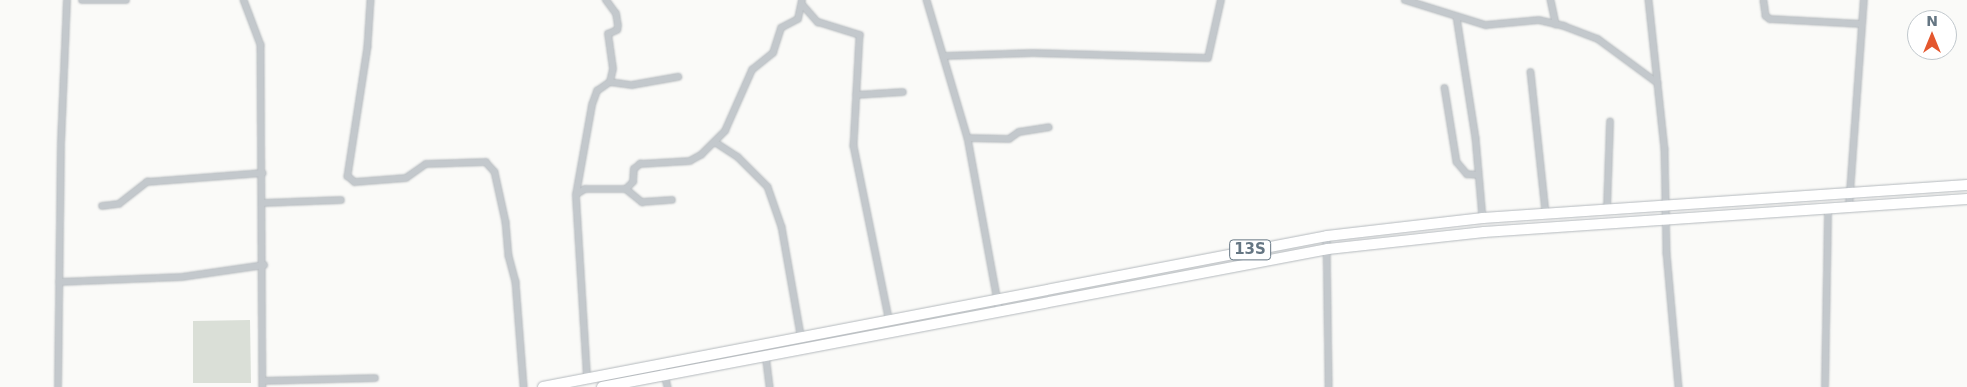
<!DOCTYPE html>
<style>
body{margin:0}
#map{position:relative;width:1967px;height:387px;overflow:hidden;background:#fafaf8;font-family:"DejaVu Sans",sans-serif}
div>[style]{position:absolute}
.green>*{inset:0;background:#dadfd7}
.roads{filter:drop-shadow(0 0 1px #b4b9bd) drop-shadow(0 0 1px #b4b9bd)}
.minor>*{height:5.5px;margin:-2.75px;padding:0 2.75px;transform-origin:2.75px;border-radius:2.75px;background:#c3c8cc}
.trunk>*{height:10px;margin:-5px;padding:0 5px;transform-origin:5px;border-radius:5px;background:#fff}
span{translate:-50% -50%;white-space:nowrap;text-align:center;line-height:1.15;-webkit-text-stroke:5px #fff;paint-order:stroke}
.shield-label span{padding:1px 4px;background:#fff;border:1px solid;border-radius:4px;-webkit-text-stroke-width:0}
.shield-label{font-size:15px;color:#657683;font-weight:700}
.north{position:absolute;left:1907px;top:10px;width:50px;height:50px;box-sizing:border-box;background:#fff;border:1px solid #c1c8cd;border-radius:50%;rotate:0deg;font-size:14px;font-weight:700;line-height:20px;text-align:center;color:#657683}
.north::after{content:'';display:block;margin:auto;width:18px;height:22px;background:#e4572e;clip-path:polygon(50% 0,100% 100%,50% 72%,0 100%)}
</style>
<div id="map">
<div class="green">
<i style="clip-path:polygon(250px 320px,251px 383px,193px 383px,193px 321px)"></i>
</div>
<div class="roads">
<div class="minor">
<i style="left:82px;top:0;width:44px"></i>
<i style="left:244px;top:0;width:48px;rotate:69.3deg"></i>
<i style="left:261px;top:45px;width:342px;rotate:89.7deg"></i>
<i style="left:371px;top:0;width:47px;rotate:93.7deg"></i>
<i style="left:368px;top:47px;width:131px;rotate:98.8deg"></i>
<i style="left:348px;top:176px;width:9px;rotate:41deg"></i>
<i style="left:355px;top:182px;width:51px;rotate:-4.5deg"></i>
<i style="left:406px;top:178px;width:24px;rotate:-35deg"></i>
<i style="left:426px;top:164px;width:60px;rotate:-1.9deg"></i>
<i style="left:486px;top:162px;width:13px;rotate:48deg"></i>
<i style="left:495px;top:172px;width:51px;rotate:77.6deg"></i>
<i style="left:506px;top:222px;width:34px;rotate:85deg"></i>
<i style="left:509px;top:256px;width:27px;rotate:75deg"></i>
<i style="left:516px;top:282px;width:105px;rotate:85.6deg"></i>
<i style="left:927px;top:0;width:144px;rotate:73.5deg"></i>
<i style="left:968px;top:138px;width:178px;rotate:79.6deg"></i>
<i style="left:1405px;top:0;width:85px;rotate:17.2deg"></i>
<i style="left:1486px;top:25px;width:53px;rotate:-5.4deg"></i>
<i style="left:1539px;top:20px;width:26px;rotate:13deg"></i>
<i style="left:1564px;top:26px;width:36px;rotate:21deg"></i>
<i style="left:1598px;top:39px;width:74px;rotate:36.3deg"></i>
<i style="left:1551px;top:0;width:25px;rotate:78deg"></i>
<i style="left:1649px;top:0;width:150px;rotate:83.9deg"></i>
<i style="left:1665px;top:149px;width:104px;rotate:88.9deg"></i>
<i style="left:1667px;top:253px;width:135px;rotate:84.9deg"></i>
<i style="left:1764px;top:1px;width:15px;rotate:82deg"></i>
<i style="left:1766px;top:16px;width:5px;rotate:37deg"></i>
<i style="left:1770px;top:19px;width:92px;rotate:3.1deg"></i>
<i style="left:803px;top:5px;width:23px;rotate:49deg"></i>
<i style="left:818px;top:22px;width:44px;rotate:17.2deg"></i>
<i style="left:860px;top:35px;width:111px;rotate:93.1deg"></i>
<i style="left:854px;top:146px;width:176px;rotate:78.5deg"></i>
<i style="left:1457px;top:17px;width:122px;rotate:81.1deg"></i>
<i style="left:1476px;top:138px;width:80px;rotate:85deg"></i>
<i style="left:945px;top:56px;width:88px;rotate:-2deg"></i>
<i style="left:1033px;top:53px;width:175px;rotate:1.6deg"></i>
<i style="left:1208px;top:58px;width:59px;rotate:-77.4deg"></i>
<i style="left:1531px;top:72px;width:142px;rotate:83.9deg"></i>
<i style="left:610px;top:82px;width:22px;rotate:8deg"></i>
<i style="left:632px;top:85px;width:47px;rotate:-9.9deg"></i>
<i style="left:1445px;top:88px;width:75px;rotate:80.8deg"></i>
<i style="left:1457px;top:162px;width:16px;rotate:50deg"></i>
<i style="left:1467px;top:174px;width:11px;rotate:5deg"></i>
<i style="left:856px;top:95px;width:47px;rotate:-3.7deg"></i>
<i style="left:968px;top:138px;width:41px;rotate:1.4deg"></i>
<i style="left:1009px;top:139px;width:12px;rotate:-35deg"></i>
<i style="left:1019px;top:132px;width:30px;rotate:-9deg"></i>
<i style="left:715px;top:142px;width:27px;rotate:33deg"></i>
<i style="left:738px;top:157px;width:42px;rotate:45deg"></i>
<i style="left:768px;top:187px;width:42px;rotate:70.7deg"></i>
<i style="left:782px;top:227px;width:110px;rotate:80deg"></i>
<i style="left:626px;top:189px;width:21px;rotate:39deg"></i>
<i style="left:642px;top:202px;width:30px;rotate:-4deg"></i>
<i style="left:577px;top:194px;width:9px;rotate:-32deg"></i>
<i style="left:585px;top:189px;width:41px"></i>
<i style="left:626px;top:189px;width:10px;rotate:-45deg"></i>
<i style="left:633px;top:182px;width:13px;rotate:-86deg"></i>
<i style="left:634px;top:169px;width:8px;rotate:-40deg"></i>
<i style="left:640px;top:164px;width:50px;rotate:-3.4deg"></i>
<i style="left:690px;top:161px;width:13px;rotate:-29deg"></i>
<i style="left:701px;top:155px;width:34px;rotate:-45deg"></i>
<i style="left:725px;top:131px;width:67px;rotate:-66.1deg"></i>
<i style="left:752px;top:70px;width:27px;rotate:-39deg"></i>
<i style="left:773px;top:53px;width:26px;rotate:-72deg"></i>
<i style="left:781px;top:28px;width:19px;rotate:-28deg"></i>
<i style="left:798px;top:19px;width:19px;rotate:-78deg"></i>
<i style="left:263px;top:203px;width:78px;rotate:-2.2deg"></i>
<i style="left:102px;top:206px;width:17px;rotate:-7deg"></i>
<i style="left:119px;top:204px;width:36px;rotate:-38deg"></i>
<i style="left:147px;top:182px;width:116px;rotate:-4.4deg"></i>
<i style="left:1849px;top:207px;width:208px;rotate:-85.9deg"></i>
<i style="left:1607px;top:209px;width:87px;rotate:-88deg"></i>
<i style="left:1327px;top:236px;width:151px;rotate:89.2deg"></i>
<i style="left:59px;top:282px;width:123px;rotate:-2.3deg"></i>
<i style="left:182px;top:277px;width:83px;rotate:-8.3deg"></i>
<i style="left:766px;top:354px;width:33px;rotate:83deg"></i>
<i style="left:662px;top:363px;width:25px;rotate:76deg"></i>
<i style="left:587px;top:377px;width:182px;rotate:-93.5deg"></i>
<i style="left:576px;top:195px;width:91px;rotate:-79.9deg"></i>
<i style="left:592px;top:105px;width:15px;rotate:-70deg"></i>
<i style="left:597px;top:91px;width:16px;rotate:-35deg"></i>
<i style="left:610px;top:82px;width:13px;rotate:-77deg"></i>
<i style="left:613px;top:69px;width:35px;rotate:-98deg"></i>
<i style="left:608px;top:34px;width:10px;rotate:-24deg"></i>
<i style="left:617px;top:30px;width:4px;rotate:-76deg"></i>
<i style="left:618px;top:26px;width:12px;rotate:-99deg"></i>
<i style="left:616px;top:14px;width:17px;rotate:-126deg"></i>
<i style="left:263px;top:381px;width:112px;rotate:-1.5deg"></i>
<i style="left:58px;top:387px;width:244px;rotate:-89.3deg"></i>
<i style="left:61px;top:143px;width:143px;rotate:-87.6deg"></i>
<i style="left:1825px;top:387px;width:178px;rotate:-89deg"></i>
</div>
<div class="trunk">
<i style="left:543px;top:387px;width:798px;rotate:-10.9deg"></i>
<i style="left:1327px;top:236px;width:157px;rotate:-6.6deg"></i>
<i style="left:1483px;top:218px;width:485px;rotate:-3.9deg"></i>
<i style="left:602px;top:387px;width:739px;rotate:-10.76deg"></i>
<i style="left:1328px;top:249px;width:157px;rotate:-6.2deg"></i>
<i style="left:1484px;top:232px;width:484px;rotate:-3.9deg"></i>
</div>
</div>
<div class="shield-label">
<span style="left:1250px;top:250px">13S</span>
</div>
<div class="north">N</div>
</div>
